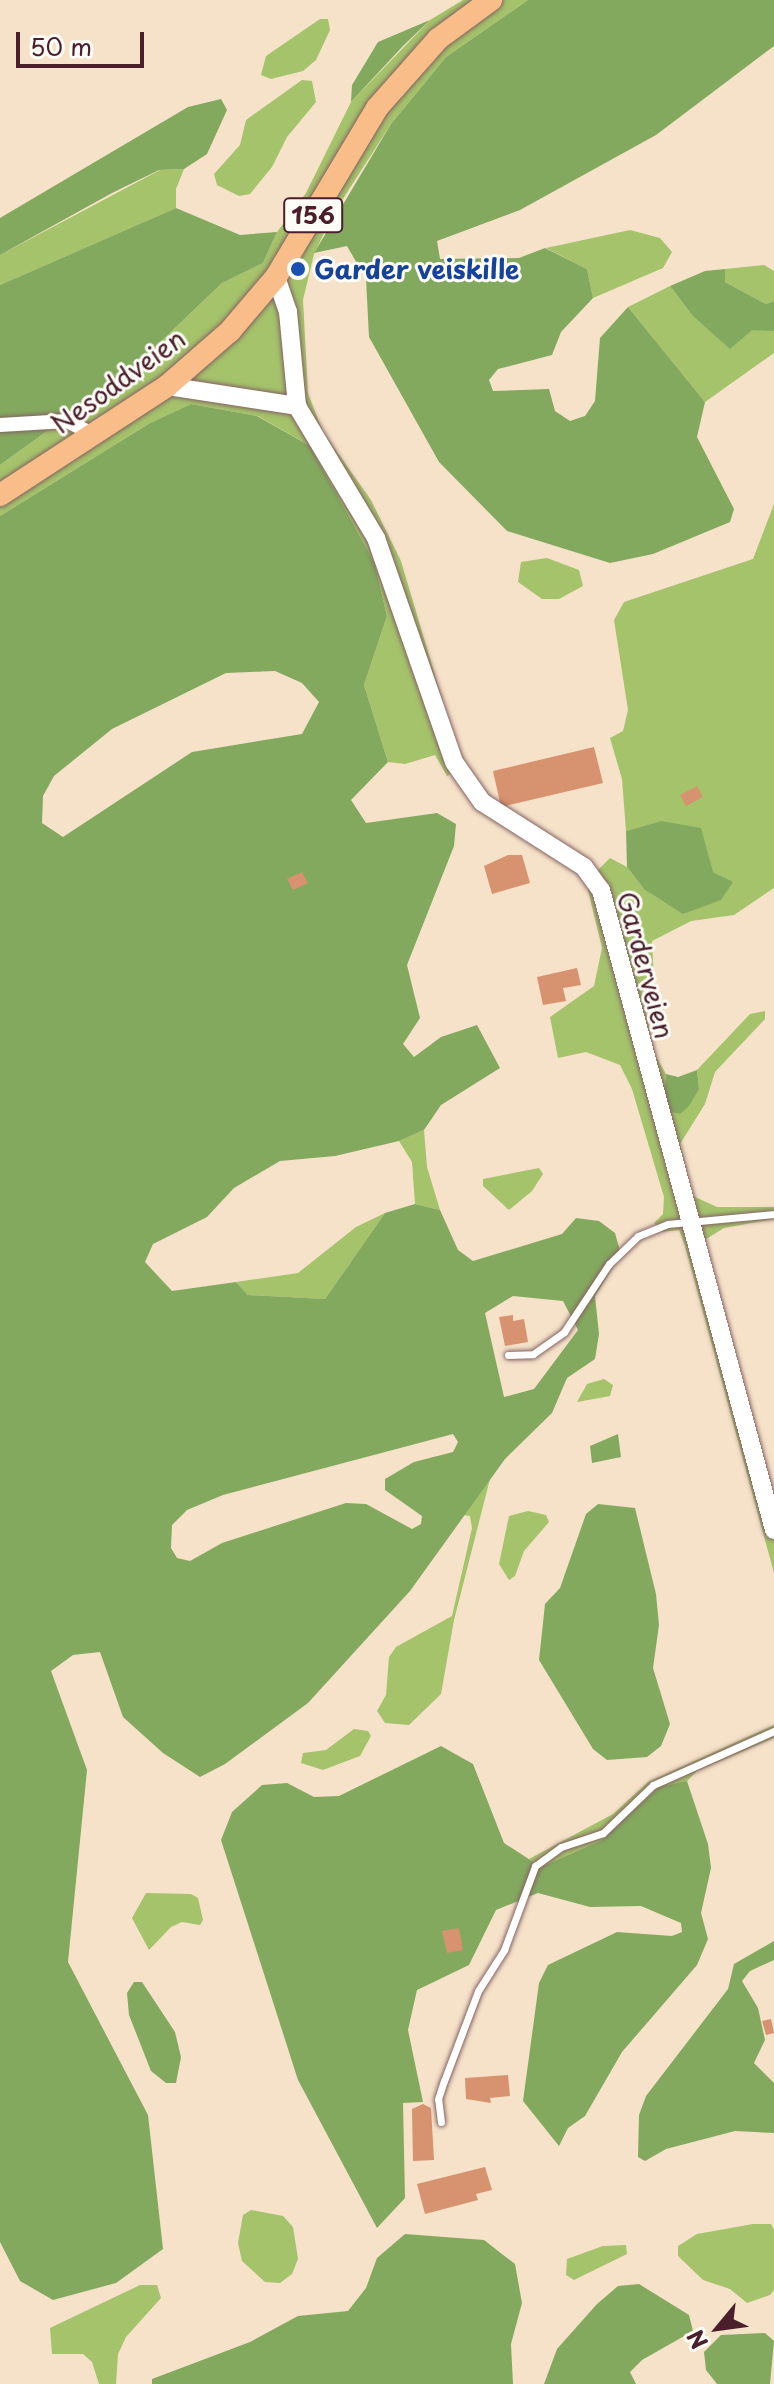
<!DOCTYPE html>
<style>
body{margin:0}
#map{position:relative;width:774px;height:2384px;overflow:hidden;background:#f5e2c9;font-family:"Playpen Sans",sans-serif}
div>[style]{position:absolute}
.green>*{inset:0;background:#a4c36b}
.forest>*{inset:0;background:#83a95f}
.building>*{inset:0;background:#d7926f}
.roads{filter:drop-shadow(0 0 2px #866362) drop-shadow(0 0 2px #866362)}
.service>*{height:7px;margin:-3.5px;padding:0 3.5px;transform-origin:3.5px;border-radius:3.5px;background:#fff}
.minor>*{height:14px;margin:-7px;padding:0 7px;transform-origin:7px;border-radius:7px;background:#fff}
.tertiary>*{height:18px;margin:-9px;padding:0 9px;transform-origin:9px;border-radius:9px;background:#fff}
.primary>*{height:22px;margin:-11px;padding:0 11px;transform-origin:11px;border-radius:11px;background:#f8bd89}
.dots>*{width:22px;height:22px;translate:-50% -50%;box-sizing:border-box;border:4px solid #fdfcf7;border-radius:50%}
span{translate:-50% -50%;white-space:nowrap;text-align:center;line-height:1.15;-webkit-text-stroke:6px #fdfcf7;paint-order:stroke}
.shield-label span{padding:2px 6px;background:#fdfcf7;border:2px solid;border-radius:6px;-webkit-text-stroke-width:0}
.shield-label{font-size:24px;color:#4a1f2b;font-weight:700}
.transit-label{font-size:26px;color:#164399;font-weight:700}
.left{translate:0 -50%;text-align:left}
.street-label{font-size:26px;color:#4a1f2b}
.north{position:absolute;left:678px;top:2288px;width:80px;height:80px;-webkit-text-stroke:6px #fdfcf7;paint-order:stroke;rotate:241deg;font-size:22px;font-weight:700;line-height:32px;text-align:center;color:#4a1f2b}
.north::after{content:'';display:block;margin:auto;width:28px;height:36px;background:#4a1f2b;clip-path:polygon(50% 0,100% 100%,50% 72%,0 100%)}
.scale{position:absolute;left:16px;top:32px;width:128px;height:36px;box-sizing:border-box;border:4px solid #4a1f2b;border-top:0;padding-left:10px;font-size:24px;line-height:28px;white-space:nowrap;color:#4a1f2b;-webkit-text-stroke:6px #fdfcf7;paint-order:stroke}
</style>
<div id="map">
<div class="green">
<i style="clip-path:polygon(463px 0,528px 0,446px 57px,391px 124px,332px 216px,314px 254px,303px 300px,308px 393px,323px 432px,371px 500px,401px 561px,458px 753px,467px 765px,447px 776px,435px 755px,405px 764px,388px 762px,364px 685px,387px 616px,374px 562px,310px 446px,258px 416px,191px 404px,150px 423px,0 516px,0 465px,129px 372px,222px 283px,263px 263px,277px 232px,306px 193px,351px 102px,430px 20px)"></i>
<i style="clip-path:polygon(320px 19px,328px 19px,330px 30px,316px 60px,303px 71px,271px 79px,261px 75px,266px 56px)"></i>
<i style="clip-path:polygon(302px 80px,312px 81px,316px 102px,287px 137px,272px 167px,250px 194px,239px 196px,217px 185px,214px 174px,240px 145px,246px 120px)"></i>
<i style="clip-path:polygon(184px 169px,176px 189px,176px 208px,0 285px,0 255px,160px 170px)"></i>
<i style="clip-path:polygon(630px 230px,660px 238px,672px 252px,663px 268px,593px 298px,587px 269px,546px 248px)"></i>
<i style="clip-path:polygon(764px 265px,774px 271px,774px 301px,766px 304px,725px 282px,725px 269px)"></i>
<i style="clip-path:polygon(670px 286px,692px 315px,774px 331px,774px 353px,705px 402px,628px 307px)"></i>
<i style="clip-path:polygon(774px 504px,774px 888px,734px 915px,691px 921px,652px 941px,654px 980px,642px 993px,655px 1055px,666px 1074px,664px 1097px,699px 1089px,697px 1070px,750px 1014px,765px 1011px,765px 1019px,715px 1072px,705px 1104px,680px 1144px,693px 1196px,717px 1207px,774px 1207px,774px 1219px,724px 1228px,703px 1241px,774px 1493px,774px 1573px,685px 1246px,679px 1230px,662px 1232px,654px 1223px,663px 1214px,664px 1197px,632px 1089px,620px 1065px,586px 1052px,558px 1058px,550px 1017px,594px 986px,602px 948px,586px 882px,610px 858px,627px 867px,644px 889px,733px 883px,713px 872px,662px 821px,626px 831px,622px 779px,610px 738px,623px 731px,628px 710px,614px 620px,624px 602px,753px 559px)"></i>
<i style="clip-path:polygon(547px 558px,579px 570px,583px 586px,559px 599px,542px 599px,518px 582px,521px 562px)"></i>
<i style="clip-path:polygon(424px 1130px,427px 1167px,440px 1210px,415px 1204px,412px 1162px,399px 1141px)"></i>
<i style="clip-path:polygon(539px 1168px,543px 1174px,532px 1191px,509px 1210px,483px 1186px,483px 1179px)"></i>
<i style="clip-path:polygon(385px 1213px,325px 1299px,248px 1295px,236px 1282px,298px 1273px,356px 1227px)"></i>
<i style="clip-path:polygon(604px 1379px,613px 1385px,610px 1396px,577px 1402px,587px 1384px)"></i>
<i style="clip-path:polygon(490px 1479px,454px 1620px,441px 1694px,409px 1725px,385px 1723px,377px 1711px,386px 1695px,389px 1657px,396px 1647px,452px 1616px,472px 1528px,470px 1516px,463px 1515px)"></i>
<i style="clip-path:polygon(528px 1511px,546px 1515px,549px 1522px,524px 1551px,515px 1576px,509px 1580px,499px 1564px,509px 1516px)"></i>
<i style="clip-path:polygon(774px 1725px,774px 1738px,697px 1771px,687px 1781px,659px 1788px,602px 1840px,541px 1867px,529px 1859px,613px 1814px,648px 1782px)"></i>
<i style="clip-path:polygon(354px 1729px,368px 1731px,371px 1736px,360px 1756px,323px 1770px,301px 1763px,303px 1753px,326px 1750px)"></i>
<i style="clip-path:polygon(146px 1893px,191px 1894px,198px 1898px,203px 1920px,200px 1925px,182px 1922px,171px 1927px,149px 1950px,132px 1918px)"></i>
<i style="clip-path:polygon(251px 2210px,283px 2216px,293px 2227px,298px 2259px,292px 2274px,280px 2283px,265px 2282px,242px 2261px,238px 2243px,243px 2215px)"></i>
<i style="clip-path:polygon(753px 2224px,771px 2224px,774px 2230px,774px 2290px,770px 2295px,747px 2303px,730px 2289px,703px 2280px,678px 2256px,678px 2246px,697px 2234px)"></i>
<i style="clip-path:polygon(626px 2245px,627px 2254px,574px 2280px,566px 2275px,567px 2259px,603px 2246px)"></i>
<i style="clip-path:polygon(140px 2285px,157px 2285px,161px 2298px,126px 2337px,118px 2354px,116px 2384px,99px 2384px,92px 2362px,83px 2354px,52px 2354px,50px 2328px)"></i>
</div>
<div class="forest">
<i style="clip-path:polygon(528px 0,774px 0,774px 46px,656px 135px,520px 210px,437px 241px,440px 259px,519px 258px,545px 248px,587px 269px,593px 298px,561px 332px,552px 355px,498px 369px,489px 380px,493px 391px,549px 389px,555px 411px,570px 421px,585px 416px,595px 401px,600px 338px,628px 307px,705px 402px,697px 437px,734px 509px,730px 522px,653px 554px,610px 563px,507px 531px,439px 462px,369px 337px,366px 279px,347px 246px,314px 253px,391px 124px,446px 57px)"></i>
<i style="clip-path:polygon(430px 20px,403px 46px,351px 102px,352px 85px,378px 42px)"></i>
<i style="clip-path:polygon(221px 99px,227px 110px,207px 154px,184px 169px,159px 170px,112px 193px,0 255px,0 218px,188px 107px)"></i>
<i style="clip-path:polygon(176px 208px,240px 235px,277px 232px,263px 263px,222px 283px,129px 372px,0 465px,0 285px)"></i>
<i style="clip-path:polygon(725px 269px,725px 282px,766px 304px,774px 301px,774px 331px,752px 330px,730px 349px,692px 315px,670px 286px,705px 271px)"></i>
<i style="clip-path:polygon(evenodd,191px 404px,257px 416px,310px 446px,374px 562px,387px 616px,364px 685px,388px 762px,351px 800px,366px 823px,437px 813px,456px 824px,454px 846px,407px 965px,420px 1018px,403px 1044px,414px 1057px,441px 1037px,477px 1025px,500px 1068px,441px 1105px,424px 1130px,399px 1141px,335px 1156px,280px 1161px,234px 1188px,207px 1217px,153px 1244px,145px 1262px,172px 1291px,236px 1282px,248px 1295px,325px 1299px,385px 1213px,415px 1204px,440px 1210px,458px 1250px,473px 1261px,562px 1234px,576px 1218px,599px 1221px,615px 1233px,621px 1254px,595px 1296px,599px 1334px,595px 1359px,567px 1378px,552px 1413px,505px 1459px,410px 1591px,308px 1703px,225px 1764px,200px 1777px,163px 1753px,123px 1717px,100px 1652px,73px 1655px,51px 1671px,87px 1770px,68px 1962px,148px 2115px,163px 2249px,116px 2283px,53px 2300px,20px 2281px,0 2242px,0 516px,150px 423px,191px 404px,275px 671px,302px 683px,319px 702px,302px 734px,192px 752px,63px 837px,42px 823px,43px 796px,54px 776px,112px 729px,226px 673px,275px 671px,191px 404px,513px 1296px,563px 1301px,578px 1330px,534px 1389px,504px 1397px,485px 1313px,513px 1296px,191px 404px,453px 1434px,458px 1442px,453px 1452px,414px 1462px,385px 1479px,385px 1490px,422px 1516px,421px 1524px,412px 1529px,366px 1504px,346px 1503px,222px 1543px,190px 1561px,177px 1558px,171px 1548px,172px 1525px,187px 1510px,223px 1495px,453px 1434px)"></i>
<i style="clip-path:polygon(661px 821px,701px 828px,713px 872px,733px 882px,721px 900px,683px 914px,644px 889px,627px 867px,626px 831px)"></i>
<i style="clip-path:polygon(697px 1070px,699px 1089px,689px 1106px,680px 1114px,669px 1111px,664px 1097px,666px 1074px,678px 1077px)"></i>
<i style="clip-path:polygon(618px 1434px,621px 1457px,592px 1463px,590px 1446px)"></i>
<i style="clip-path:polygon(598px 1504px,635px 1508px,656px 1594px,659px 1625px,653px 1668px,670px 1724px,661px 1746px,647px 1757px,607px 1760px,593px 1749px,539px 1660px,545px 1604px,560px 1588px,586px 1514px)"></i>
<i style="clip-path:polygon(441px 1746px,473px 1764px,504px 1843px,541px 1867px,602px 1840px,659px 1787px,687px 1781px,708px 1844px,711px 1868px,701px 1913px,708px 1939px,697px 1965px,622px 2052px,585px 2116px,568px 2128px,559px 2146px,523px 2101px,539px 1983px,548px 1965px,617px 1932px,672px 1936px,682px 1932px,681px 1923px,641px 1906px,590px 1907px,538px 1893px,496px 1910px,469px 1965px,417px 1990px,408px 2030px,423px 2102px,403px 2103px,405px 2198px,377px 2228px,298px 2080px,221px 1840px,232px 1812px,262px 1785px,287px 1783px,314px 1797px,339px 1796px)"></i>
<i style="clip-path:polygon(774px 1941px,774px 1960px,750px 1971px,742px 1981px,758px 2008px,765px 2040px,754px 2063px,774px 2083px,774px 2133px,735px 2131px,666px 2149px,645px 2161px,638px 2157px,639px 2115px,646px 2096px,728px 1989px,734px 1964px)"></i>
<i style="clip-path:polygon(134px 1982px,142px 1982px,175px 2032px,181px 2057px,176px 2083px,166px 2083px,151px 2071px,129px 2015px,127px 1993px)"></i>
<i style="clip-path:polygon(405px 2234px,484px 2240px,515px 2264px,522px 2303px,511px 2344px,513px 2384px,152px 2384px,152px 2379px,250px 2342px,298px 2316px,348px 2311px,366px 2288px,377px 2258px)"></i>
<i style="clip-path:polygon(639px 2284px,689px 2315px,693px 2331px,642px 2360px,630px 2372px,636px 2384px,544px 2384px,557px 2349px,597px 2304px,618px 2286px)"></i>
<i style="clip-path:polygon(765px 2333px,774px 2341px,770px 2384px,717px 2384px,706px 2370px,704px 2352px,721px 2335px)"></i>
</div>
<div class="building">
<i style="clip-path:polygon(594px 747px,603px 783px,501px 807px,493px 771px)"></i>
<i style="clip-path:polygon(697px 786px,703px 797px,686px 806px,680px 795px)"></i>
<i style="clip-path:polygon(508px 855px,522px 855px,530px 883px,492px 894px,484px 866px)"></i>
<i style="clip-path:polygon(302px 872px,308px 883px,293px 890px,287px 879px)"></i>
<i style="clip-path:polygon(577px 968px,581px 985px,563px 988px,566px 1001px,543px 1005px,537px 977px)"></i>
<i style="clip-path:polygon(513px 1315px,513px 1321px,524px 1319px,528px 1342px,505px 1346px,499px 1317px)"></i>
<i style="clip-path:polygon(459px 1928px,463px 1950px,447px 1953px,442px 1931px)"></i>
<i style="clip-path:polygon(771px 2019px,774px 2033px,766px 2035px,762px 2021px)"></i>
<i style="clip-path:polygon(508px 2075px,510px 2096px,490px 2098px,491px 2103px,466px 2099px,465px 2078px)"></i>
<i style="clip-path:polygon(423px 2104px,431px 2108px,434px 2160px,413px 2161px,412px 2109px)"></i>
<i style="clip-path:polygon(485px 2167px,492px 2190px,476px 2194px,478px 2200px,425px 2214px,417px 2184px)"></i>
</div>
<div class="roads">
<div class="service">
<i style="left:508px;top:1355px;width:25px;rotate:-2deg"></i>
<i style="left:533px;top:1354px;width:38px;rotate:-35deg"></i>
<i style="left:564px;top:1332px;width:82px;rotate:-56.5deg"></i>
<i style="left:609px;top:1264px;width:40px;rotate:-44deg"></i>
<i style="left:638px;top:1236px;width:32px;rotate:-22deg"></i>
<i style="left:668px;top:1224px;width:106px;rotate:-5.4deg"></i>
<i style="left:441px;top:2122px;width:23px;rotate:-97deg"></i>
<i style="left:438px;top:2099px;width:19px;rotate:-72deg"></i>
<i style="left:444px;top:2081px;width:96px;rotate:-69.3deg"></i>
<i style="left:478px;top:1991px;width:49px;rotate:-57.6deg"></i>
<i style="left:504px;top:1950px;width:90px;rotate:-69.7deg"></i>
<i style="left:535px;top:1866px;width:32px;rotate:-36deg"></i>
<i style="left:561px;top:1847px;width:44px;rotate:-18.4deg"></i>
<i style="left:603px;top:1833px;width:69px;rotate:-43.8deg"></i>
<i style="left:653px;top:1785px;width:133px;rotate:-24.1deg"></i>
</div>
<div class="minor">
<i style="left:0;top:425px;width:67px;rotate:-3.4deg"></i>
<i style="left:67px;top:421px;width:30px;rotate:27deg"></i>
</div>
<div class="tertiary">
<i style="left:276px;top:277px;width:37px;rotate:71deg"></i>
<i style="left:288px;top:312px;width:94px;rotate:84.5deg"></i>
<i style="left:297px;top:406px;width:154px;rotate:59.1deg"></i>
<i style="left:376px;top:538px;width:237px;rotate:70.8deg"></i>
<i style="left:454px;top:762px;width:49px;rotate:55deg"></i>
<i style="left:482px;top:802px;width:121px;rotate:32.5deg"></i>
<i style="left:584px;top:867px;width:29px;rotate:54deg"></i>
<i style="left:601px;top:890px;width:663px;rotate:74.87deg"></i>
<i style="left:167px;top:386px;width:132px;rotate:8.7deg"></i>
</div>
<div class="primary">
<i style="left:0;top:495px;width:199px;rotate:-33.1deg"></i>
<i style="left:167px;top:386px;width:84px;rotate:-41.1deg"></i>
<i style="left:230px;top:331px;width:71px;rotate:-49.6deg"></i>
<i style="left:276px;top:277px;width:197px;rotate:-59.1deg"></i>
<i style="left:377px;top:108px;width:92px;rotate:-48.5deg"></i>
<i style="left:438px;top:39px;width:66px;rotate:-36.3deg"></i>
</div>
</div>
<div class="dots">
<i style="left:298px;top:269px;background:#1a4fb4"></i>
</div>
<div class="shield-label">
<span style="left:313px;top:215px">156</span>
</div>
<div class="transit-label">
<span class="left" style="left:314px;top:269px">Garder veiskille</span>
</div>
<div class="street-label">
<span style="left:118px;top:381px;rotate:-36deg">Nesoddveien</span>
<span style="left:646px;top:965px;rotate:75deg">Garderveien</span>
</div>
<div class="north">N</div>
<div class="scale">50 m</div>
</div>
